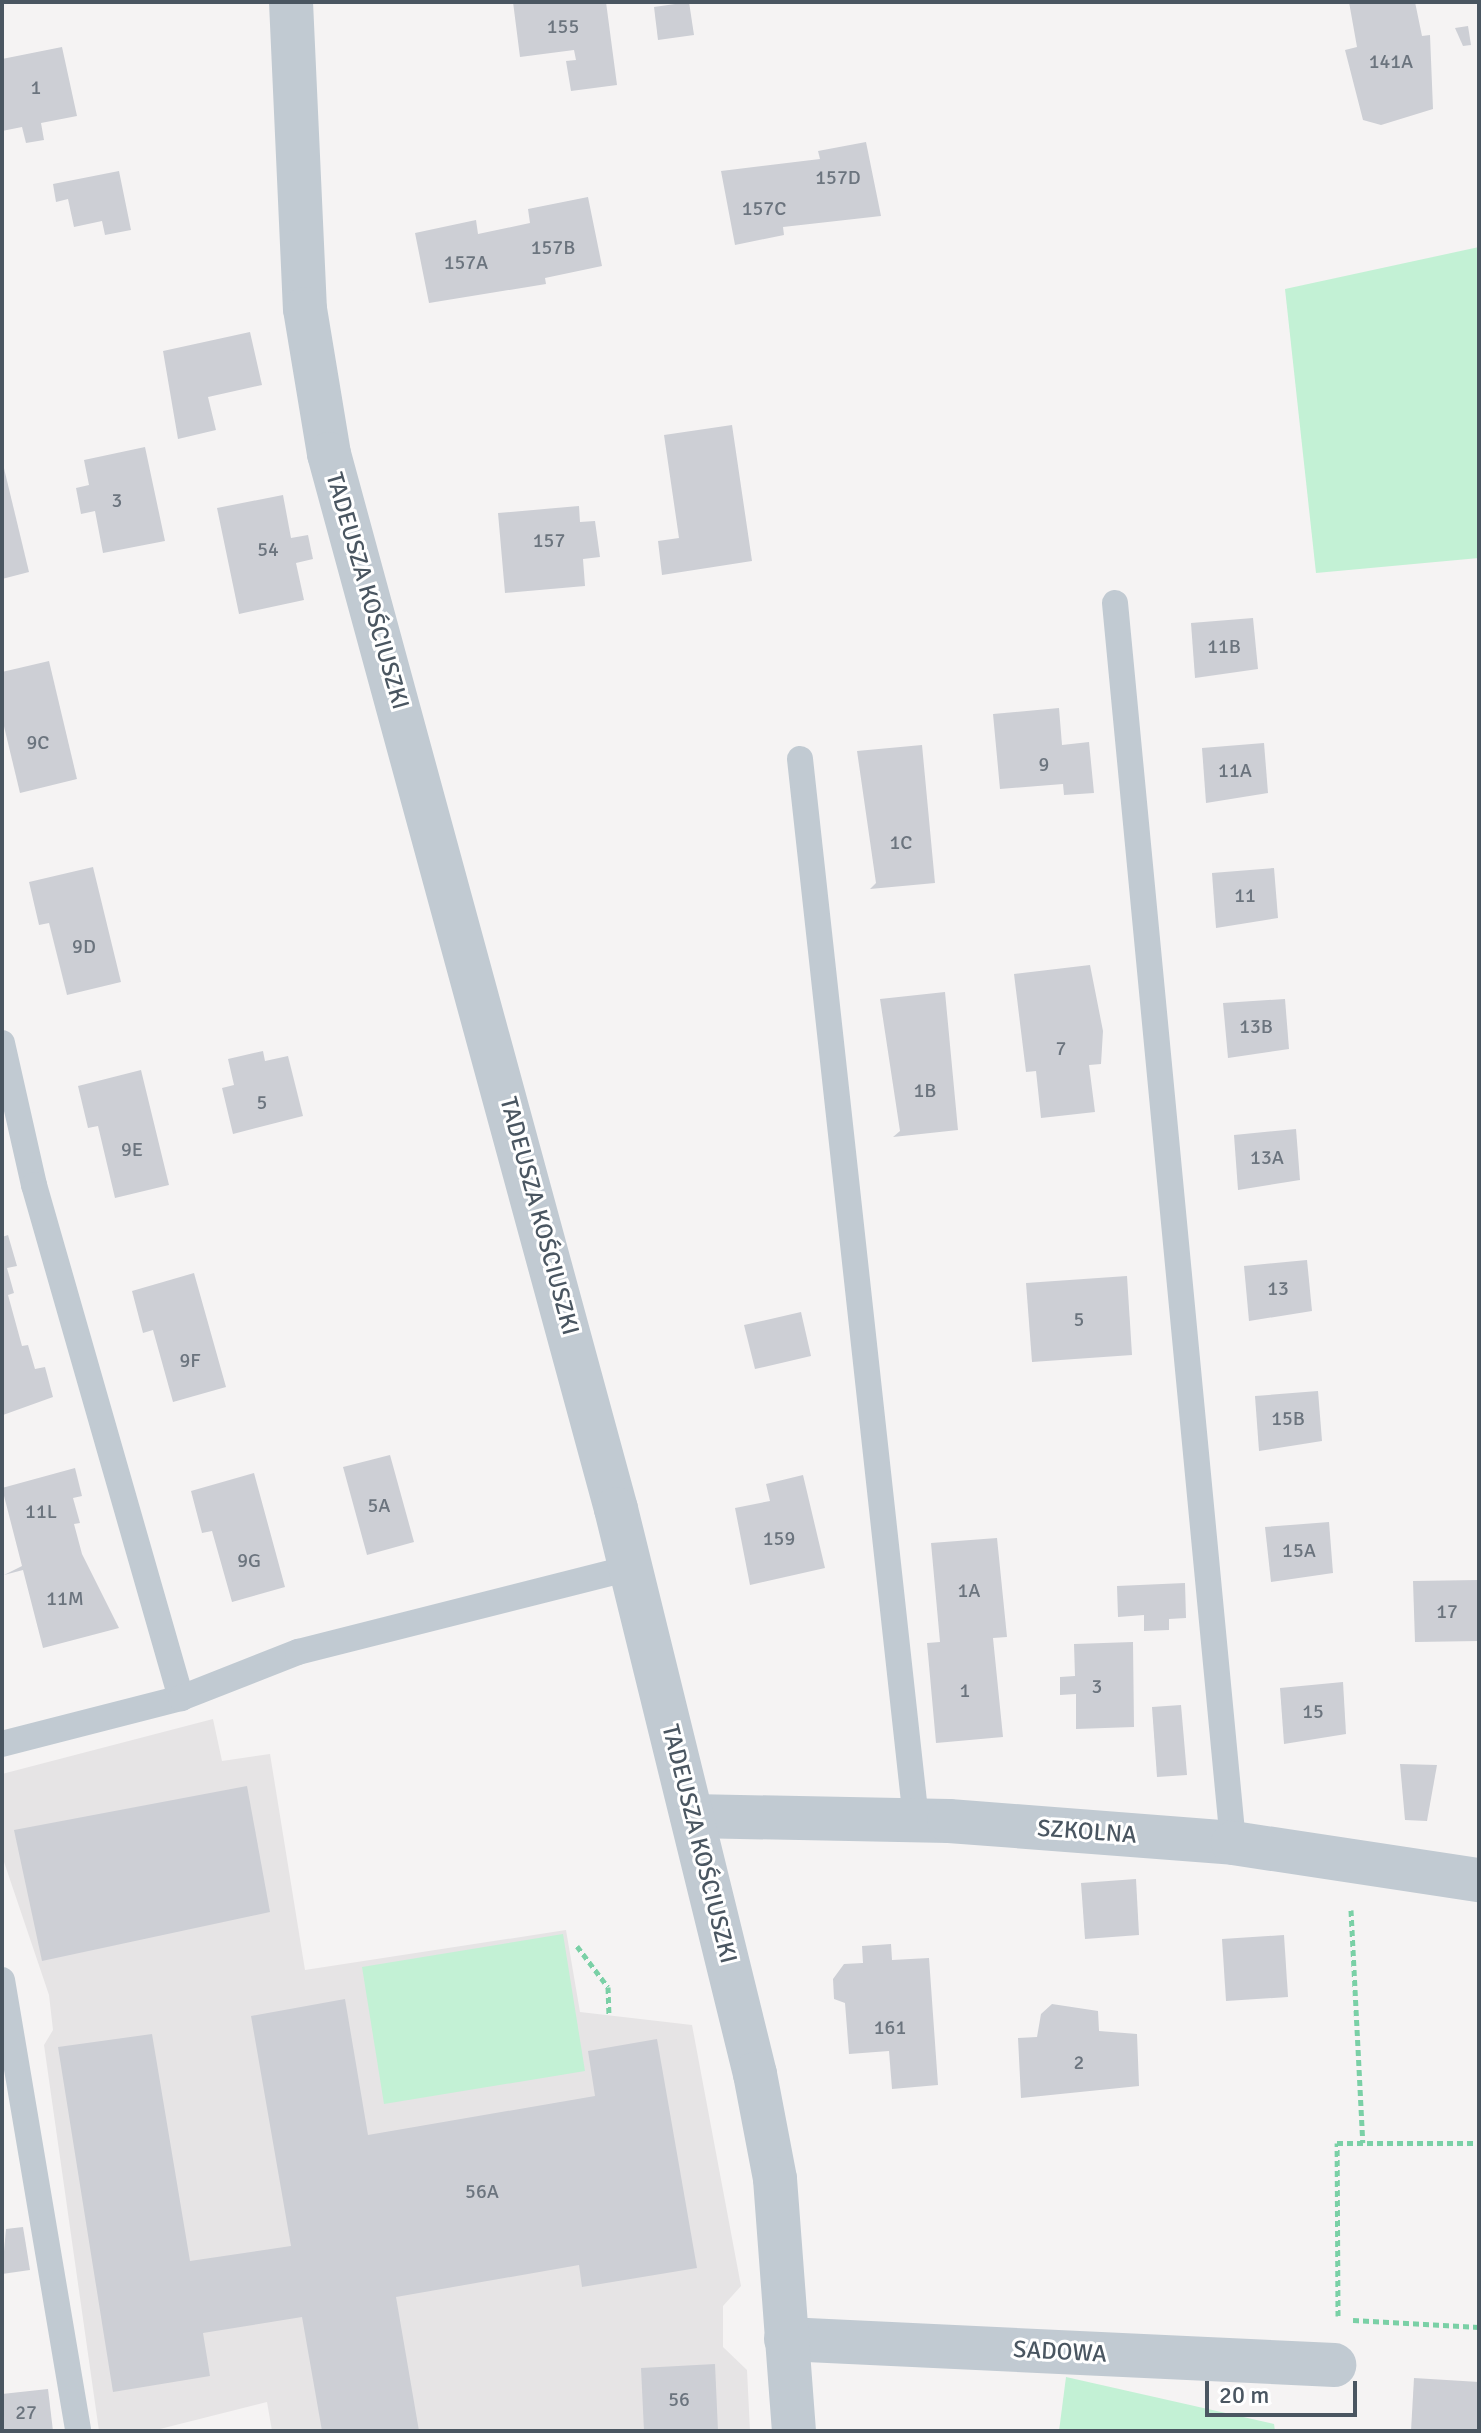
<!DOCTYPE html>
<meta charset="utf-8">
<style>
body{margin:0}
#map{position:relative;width:1481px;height:2433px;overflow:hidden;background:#f5f3f3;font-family:Signika,sans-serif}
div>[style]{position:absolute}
.education>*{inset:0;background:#e6e4e5}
.green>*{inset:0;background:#c3f1d5}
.building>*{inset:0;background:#cdcfd5}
.path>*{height:5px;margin-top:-2.5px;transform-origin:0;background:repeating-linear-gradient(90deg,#7ad0a6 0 6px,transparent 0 10px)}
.service>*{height:26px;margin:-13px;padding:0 13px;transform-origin:13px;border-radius:13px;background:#c1cad2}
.minor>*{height:44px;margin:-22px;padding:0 22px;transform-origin:22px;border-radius:22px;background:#c1cad2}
.tertiary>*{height:44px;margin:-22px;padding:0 22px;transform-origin:22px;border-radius:22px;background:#c1cad2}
span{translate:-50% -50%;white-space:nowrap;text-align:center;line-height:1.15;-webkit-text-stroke:6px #fff;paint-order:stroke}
.number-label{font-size:20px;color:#6b747e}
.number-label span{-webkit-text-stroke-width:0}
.street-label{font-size:24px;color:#4a5661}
.frame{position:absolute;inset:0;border:4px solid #4a5661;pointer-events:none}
.scale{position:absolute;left:1205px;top:2381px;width:152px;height:36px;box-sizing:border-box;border:4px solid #4a5661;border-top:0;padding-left:10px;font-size:24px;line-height:28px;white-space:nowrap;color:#4a5661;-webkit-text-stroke:6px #fff;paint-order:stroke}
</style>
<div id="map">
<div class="education">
<i style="clip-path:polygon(213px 1719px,222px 1761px,270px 1754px,305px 1970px,566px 1930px,580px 2012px,692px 2025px,741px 2286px,723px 2306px,723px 2347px,747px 2370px,750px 2431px,272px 2431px,267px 2402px,152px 2431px,99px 2431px,44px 2045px,53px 2030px,49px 1995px,2px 1856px,2px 1774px)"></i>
</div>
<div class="green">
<i style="clip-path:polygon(1479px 247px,1479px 558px,1316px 573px,1285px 289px)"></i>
<i style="clip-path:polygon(563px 1934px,585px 2071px,384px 2104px,362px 1967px)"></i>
<i style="clip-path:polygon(1066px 2377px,1274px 2424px,1275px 2431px,1059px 2431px)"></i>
</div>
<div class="building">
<i style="clip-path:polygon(513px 2px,606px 2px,617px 85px,571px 91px,566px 61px,576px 60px,574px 50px,520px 57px)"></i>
<i style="clip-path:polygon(689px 2px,694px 35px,658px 40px,654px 7px)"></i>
<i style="clip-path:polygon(1349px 2px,1415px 2px,1422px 36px,1430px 35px,1433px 109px,1381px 125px,1363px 120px,1345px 50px,1357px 47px)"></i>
<i style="clip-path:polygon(1468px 26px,1471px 45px,1463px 46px,1455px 28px)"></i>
<i style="clip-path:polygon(62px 47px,77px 116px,41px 123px,44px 140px,26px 143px,22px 127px,2px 131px,2px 59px)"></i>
<i style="clip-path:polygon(866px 142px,881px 216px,783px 227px,784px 235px,735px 245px,721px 171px,820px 159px,818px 151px)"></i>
<i style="clip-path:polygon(119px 171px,131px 230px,105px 235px,102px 221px,74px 227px,68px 199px,56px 202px,53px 184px)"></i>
<i style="clip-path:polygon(588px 197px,602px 266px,545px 278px,546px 284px,429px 303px,415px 233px,476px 220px,478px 234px,530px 223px,528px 209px)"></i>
<i style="clip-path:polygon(250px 332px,262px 385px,208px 397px,216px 430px,178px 439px,163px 351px)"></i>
<i style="clip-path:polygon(732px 425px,752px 561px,662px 575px,658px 541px,679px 538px,664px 435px)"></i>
<i style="clip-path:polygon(145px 447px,165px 541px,103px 553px,95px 511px,81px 514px,76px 488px,89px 485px,84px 460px)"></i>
<i style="clip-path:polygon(2px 460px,29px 572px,2px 579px)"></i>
<i style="clip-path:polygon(283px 495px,291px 538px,308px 535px,313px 559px,296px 563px,304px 600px,239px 614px,217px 508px)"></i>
<i style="clip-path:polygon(579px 506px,580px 522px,595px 521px,600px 557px,583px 559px,585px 586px,505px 593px,498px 513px)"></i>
<i style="clip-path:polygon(1253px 618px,1258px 669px,1195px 678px,1191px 623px)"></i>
<i style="clip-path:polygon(49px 661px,77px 779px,20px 793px,2px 718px,2px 672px)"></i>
<i style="clip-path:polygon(1059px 708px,1062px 745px,1089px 742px,1094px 793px,1064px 795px,1063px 784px,1000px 789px,993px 714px)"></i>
<i style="clip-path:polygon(1264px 743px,1268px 793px,1206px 803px,1202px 748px)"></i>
<i style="clip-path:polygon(922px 745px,935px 883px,870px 889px,876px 883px,857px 751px)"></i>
<i style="clip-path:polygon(93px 867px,121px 982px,67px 995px,49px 923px,39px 925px,29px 882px)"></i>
<i style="clip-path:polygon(1274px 868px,1278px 918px,1216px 928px,1212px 873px)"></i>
<i style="clip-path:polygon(1090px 965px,1103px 1031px,1101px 1064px,1089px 1065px,1095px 1112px,1041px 1118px,1036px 1071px,1026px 1072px,1014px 974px)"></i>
<i style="clip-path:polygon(945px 992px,958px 1130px,893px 1137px,900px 1131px,880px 999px)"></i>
<i style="clip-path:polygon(1285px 999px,1289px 1049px,1228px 1058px,1223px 1003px)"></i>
<i style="clip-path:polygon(263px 1051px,265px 1061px,288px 1056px,303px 1116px,233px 1134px,222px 1088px,234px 1085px,228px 1059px)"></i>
<i style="clip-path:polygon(141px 1070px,169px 1185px,115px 1198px,98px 1126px,88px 1128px,78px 1086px)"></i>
<i style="clip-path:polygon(1296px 1129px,1300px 1180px,1238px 1190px,1234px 1135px)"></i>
<i style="clip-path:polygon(8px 1235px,17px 1266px,7px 1268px,14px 1293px,8px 1295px,22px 1346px,28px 1345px,35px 1369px,45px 1367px,53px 1397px,3px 1415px,2px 1237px)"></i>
<i style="clip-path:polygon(1307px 1260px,1312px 1311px,1249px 1321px,1244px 1266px)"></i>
<i style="clip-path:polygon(194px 1273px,226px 1387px,173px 1402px,153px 1330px,143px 1333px,132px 1291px)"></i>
<i style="clip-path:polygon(1127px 1276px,1132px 1355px,1032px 1362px,1026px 1283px)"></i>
<i style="clip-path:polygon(801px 1312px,811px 1356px,755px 1369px,744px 1325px)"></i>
<i style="clip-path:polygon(1318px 1391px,1322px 1441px,1259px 1451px,1255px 1396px)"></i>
<i style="clip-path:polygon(390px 1455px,414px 1542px,367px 1555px,343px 1467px)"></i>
<i style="clip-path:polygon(75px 1468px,82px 1496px,73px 1498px,80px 1523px,74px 1524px,82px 1554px,119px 1628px,43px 1648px,23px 1570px,4px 1575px,22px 1566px,2px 1488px)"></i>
<i style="clip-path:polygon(254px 1473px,285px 1587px,232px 1602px,212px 1531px,202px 1533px,191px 1491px)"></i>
<i style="clip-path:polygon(803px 1475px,825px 1568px,750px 1585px,735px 1508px,770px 1501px,766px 1484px)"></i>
<i style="clip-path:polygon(1329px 1522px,1333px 1573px,1271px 1582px,1265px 1527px)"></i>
<i style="clip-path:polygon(997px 1538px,1007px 1637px,993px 1638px,1003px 1737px,936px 1743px,927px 1643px,940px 1642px,931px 1543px)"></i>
<i style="clip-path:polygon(1479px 1580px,1479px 1641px,1415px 1642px,1413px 1581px)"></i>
<i style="clip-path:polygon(1185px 1583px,1186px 1618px,1169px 1619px,1169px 1630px,1144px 1631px,1144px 1615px,1118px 1617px,1117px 1586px)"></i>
<i style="clip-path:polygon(1133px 1642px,1134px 1727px,1076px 1729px,1076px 1694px,1060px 1695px,1060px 1677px,1075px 1676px,1074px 1644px)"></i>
<i style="clip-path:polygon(1343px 1682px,1346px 1734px,1284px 1744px,1280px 1688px)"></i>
<i style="clip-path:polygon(1181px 1705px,1187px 1775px,1157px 1777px,1152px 1707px)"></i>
<i style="clip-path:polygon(1400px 1764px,1437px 1765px,1427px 1821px,1405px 1820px)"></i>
<i style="clip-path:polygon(247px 1786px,270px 1912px,42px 1961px,14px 1830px)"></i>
<i style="clip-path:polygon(1136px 1879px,1139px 1935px,1085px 1939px,1081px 1883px)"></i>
<i style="clip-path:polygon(1284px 1935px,1288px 1997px,1226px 2001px,1222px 1939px)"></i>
<i style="clip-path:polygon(891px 1944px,892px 1960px,929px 1958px,938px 2085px,892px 2089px,889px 2051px,849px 2054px,845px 2003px,834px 1999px,833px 1979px,844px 1964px,863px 1963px,862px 1946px)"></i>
<i style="clip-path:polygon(345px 1999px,368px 2135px,595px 2096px,588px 2051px,657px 2039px,697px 2268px,582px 2287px,579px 2265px,396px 2297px,419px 2431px,322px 2431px,302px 2317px,203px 2333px,210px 2376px,113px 2392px,58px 2047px,152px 2034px,190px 2261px,291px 2246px,251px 2016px)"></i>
<i style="clip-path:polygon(1052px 2004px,1098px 2011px,1099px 2031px,1137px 2034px,1139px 2086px,1021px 2098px,1018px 2038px,1037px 2037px,1041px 2014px)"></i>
<i style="clip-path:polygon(23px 2227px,30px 2270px,2px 2274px,6px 2229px)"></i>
<i style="clip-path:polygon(715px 2364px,718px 2431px,644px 2431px,641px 2368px)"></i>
<i style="clip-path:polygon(1414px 2378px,1479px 2382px,1479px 2431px,1411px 2431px)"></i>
<i style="clip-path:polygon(48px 2389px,53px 2431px,2px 2431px,2px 2394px)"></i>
</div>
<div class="path">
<i style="left:1351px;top:1910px;width:233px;rotate:87.1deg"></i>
<i style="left:577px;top:1946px;width:51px;rotate:52.9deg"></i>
<i style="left:608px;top:1987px;width:28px;rotate:88deg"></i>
<i style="left:1338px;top:2316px;width:173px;rotate:-90.3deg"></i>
<i style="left:1337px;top:2143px;width:142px"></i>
<i style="left:1353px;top:2320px;width:126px;rotate:3.2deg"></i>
</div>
<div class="service">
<i style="left:1115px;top:603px;width:1246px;rotate:84.56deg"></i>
<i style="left:800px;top:759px;width:1067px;rotate:83.76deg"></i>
<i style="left:2px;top:1043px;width:146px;rotate:77.3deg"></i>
<i style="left:34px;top:1185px;width:534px;rotate:74.01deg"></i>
<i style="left:2px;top:1744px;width:185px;rotate:-14.4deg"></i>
<i style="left:181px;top:1698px;width:126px;rotate:-21.5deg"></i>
<i style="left:298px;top:1652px;width:343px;rotate:-14.2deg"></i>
<i style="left:2px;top:1980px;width:457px;rotate:80.4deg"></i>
</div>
<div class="minor">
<i style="left:692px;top:1816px;width:257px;rotate:1.1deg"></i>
<i style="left:949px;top:1821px;width:285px;rotate:4.4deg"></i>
<i style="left:1233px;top:1843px;width:249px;rotate:8.6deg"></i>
<i style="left:786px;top:2339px;width:549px;rotate:2.72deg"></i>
</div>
<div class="tertiary">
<i style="left:291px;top:2px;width:307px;rotate:87.4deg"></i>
<i style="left:305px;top:309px;width:147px;rotate:80.6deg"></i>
<i style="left:329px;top:454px;width:1093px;rotate:74.78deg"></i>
<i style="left:616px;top:1509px;width:582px;rotate:76.18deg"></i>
<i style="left:755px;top:2074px;width:107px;rotate:79.2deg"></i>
<i style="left:775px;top:2179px;width:253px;rotate:85.7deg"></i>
</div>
<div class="number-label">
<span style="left:563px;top:26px">155</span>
<span style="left:1391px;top:61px">141A</span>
<span style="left:36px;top:87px">1</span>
<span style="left:838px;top:177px">157D</span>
<span style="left:764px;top:208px">157C</span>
<span style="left:553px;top:247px">157B</span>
<span style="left:466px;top:262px">157A</span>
<span style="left:117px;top:500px">3</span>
<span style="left:549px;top:540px">157</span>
<span style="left:268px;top:549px">54</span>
<span style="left:1224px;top:646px">11B</span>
<span style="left:38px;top:742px">9C</span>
<span style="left:1044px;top:764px">9</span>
<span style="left:1235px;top:770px">11A</span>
<span style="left:901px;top:842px">1C</span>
<span style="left:1245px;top:895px">11</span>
<span style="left:84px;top:946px">9D</span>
<span style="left:1256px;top:1026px">13B</span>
<span style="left:1061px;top:1048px">7</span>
<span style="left:925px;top:1090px">1B</span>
<span style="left:262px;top:1102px">5</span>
<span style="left:132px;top:1149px">9E</span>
<span style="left:1267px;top:1157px">13A</span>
<span style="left:1278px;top:1288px">13</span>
<span style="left:1079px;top:1319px">5</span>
<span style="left:190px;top:1360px">9F</span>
<span style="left:1288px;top:1418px">15B</span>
<span style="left:379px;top:1505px">5A</span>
<span style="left:41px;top:1511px">11L</span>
<span style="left:779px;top:1538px">159</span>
<span style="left:1299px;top:1550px">15A</span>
<span style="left:249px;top:1560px">9G</span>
<span style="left:969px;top:1590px">1A</span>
<span style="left:65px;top:1598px">11M</span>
<span style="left:1447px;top:1611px">17</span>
<span style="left:1097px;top:1686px">3</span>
<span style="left:965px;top:1690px">1</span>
<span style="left:1313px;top:1711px">15</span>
<span style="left:890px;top:2027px">161</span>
<span style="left:1079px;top:2062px">2</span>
<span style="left:482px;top:2191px">56A</span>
<span style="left:679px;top:2399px">56</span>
<span style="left:26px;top:2412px">27</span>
</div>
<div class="street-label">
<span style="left:367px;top:591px;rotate:74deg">TADEUSZA KOŚCIUSZKI</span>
<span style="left:539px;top:1216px;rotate:75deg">TADEUSZA KOŚCIUSZKI</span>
<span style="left:1087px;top:1832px;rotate:4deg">SZKOLNA</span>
<span style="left:699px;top:1844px;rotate:76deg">TADEUSZA KOŚCIUSZKI</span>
<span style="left:1060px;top:2352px;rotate:3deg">SADOWA</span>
</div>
<div class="frame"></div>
<div class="scale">20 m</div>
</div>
